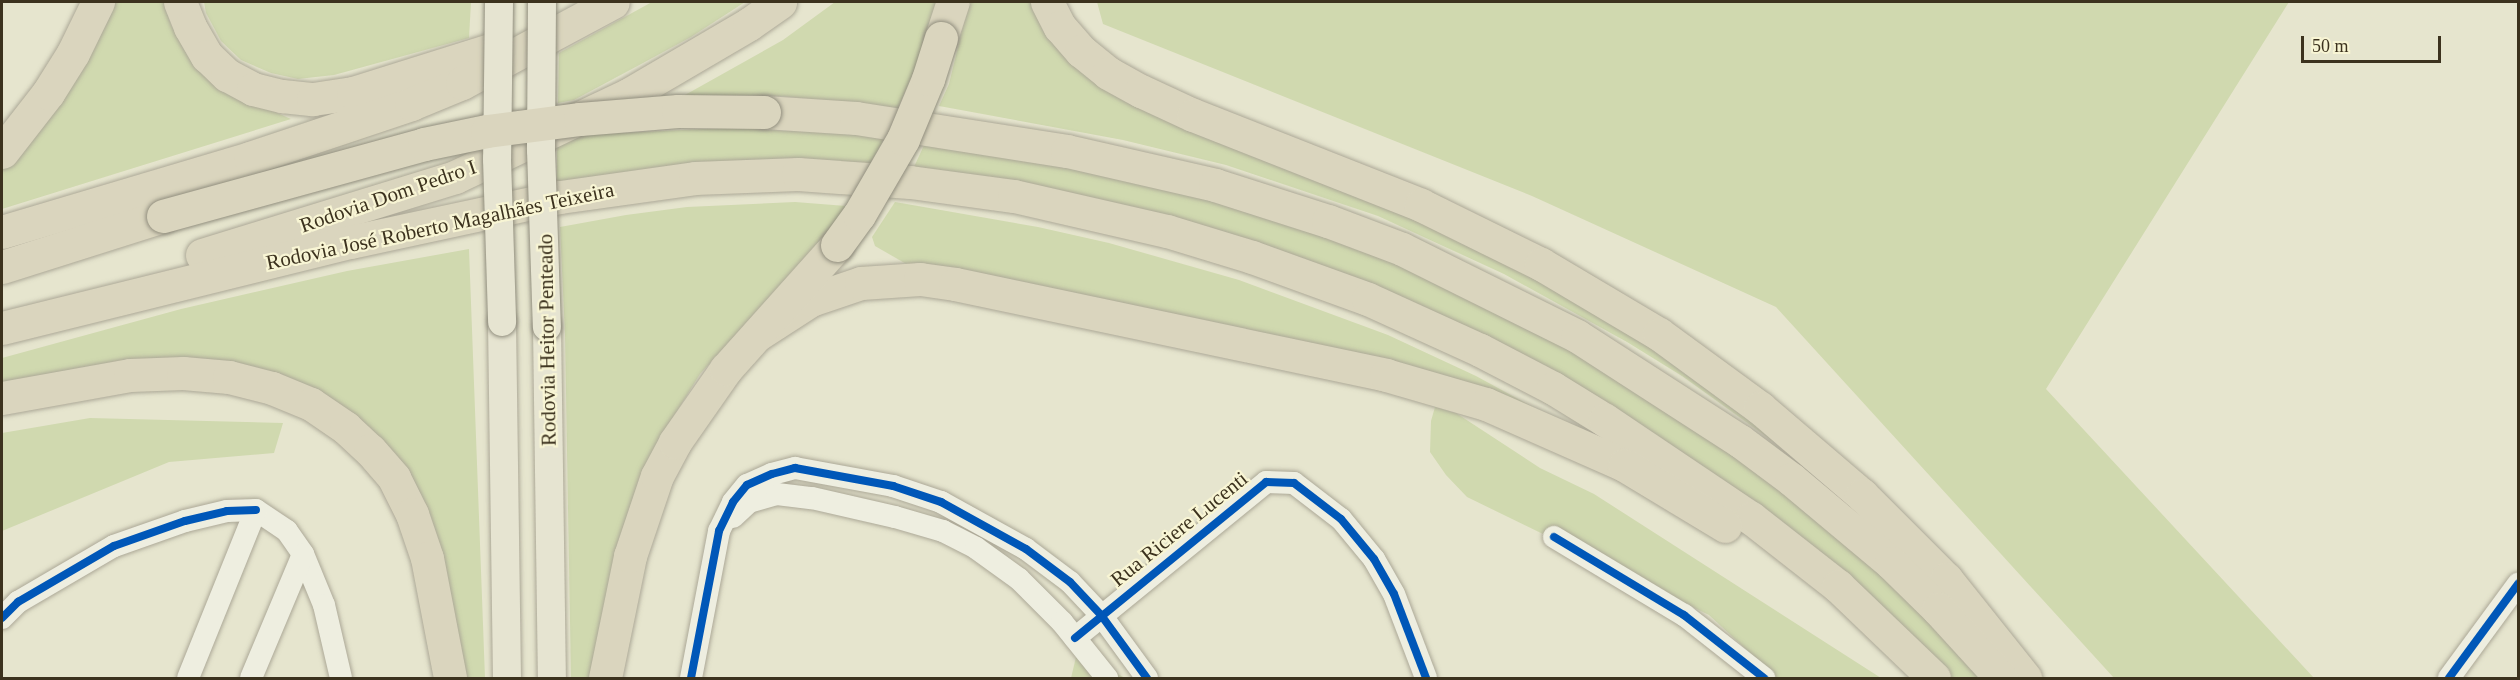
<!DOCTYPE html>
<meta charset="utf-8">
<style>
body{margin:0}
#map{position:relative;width:2520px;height:680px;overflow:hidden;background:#e6e5ce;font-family:"Times New Roman",serif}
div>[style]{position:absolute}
.green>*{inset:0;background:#d0d9af}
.roads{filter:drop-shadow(0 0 2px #aca897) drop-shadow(0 0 2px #aca897)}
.minor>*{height:22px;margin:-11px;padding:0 11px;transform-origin:11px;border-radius:11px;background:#eeeee0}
.major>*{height:28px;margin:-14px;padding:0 14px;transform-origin:14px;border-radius:14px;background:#e6e4d1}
.highway>*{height:33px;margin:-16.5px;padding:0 16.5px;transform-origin:16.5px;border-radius:16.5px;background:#dad5be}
.bridges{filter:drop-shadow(0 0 2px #918e7e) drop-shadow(0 0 2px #918e7e)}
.major-bridge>*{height:28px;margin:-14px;padding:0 14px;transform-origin:14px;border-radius:14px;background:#e6e4d1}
.highway-bridge>*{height:33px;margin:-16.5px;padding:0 16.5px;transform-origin:16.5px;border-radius:16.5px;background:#dad5be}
.cycleway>*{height:8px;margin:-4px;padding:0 4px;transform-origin:4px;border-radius:4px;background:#0057b8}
span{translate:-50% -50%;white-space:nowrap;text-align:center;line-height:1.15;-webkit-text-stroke:4.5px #f8f5d4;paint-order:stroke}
.street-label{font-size:21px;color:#3c321e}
.frame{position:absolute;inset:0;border:3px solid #3c321e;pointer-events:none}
.scale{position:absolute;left:2301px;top:36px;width:140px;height:27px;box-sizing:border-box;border:3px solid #3c321e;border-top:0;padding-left:8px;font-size:18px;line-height:21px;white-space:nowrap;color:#3c321e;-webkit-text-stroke:4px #f8f5d4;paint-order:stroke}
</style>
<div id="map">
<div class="green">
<i style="clip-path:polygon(111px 2px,164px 2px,171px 25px,186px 52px,237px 95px,291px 119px,2px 209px,2px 163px)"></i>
<i style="clip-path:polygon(204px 2px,471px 2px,469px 38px,334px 75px,298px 79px,271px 73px,241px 60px,221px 41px,206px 13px)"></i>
<i style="clip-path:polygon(652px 2px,745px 2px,691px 37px,643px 63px,574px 100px,558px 103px,559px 53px)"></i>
<i style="clip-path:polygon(835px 2px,943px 2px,898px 108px,780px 96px,685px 95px,783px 40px)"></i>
<i style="clip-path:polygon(969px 2px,1035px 2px,1047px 29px,1635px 329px,1802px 462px,1682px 376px,1627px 342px,1504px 274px,1378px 216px,1226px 165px,1123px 140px,939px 106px,949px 84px)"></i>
<i style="clip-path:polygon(1097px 2px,2289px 2px,2046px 389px,2314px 678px,2114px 678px,1776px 307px,1532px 196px,1103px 24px)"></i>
<i style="clip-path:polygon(724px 128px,886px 135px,870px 164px,557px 186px,557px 139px,600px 134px)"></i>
<i style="clip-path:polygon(927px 139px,1080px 165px,1280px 218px,1397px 264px,1600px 365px,1709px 435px,1852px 546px,1986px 678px,1946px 678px,1480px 341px,912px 171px)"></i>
<i style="clip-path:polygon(795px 202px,846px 206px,829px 233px,700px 374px,666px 429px,592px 678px,571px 678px,565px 334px,560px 227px,626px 215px,687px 207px)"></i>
<i style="clip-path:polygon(895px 202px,1038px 227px,1109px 243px,1239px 280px,1388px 335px,1476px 376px,1584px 435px,915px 269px,875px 246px,872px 237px)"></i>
<i style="clip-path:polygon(469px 249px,485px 678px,459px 678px,426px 524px,291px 385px,2px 389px,2px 358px,181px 309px,347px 271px)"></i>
<i style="clip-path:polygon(1435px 407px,1456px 413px,1540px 468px,1594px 494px,1881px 678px,1777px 678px,1709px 615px,1467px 497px,1446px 475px,1430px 452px,1431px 421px)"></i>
<i style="clip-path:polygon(90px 418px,283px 423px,274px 453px,169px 462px,2px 531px,2px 433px)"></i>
<i style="clip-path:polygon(1077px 653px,1086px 657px,1125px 678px,1071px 678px)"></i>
</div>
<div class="roads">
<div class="minor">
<i style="left:256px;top:510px;width:37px;rotate:34deg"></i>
<i style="left:287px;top:531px;width:28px;rotate:55deg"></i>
<i style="left:303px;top:554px;width:55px;rotate:67.6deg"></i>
<i style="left:324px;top:605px;width:75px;rotate:76.9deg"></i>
<i style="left:733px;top:517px;width:22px;rotate:-43deg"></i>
<i style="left:749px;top:502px;width:29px;rotate:-16deg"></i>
<i style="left:777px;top:494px;width:35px;rotate:7deg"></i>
<i style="left:812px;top:498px;width:85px;rotate:12.9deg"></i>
<i style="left:895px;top:517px;width:50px;rotate:16.3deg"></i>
<i style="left:943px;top:531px;width:37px;rotate:27deg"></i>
<i style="left:976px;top:548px;width:53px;rotate:35.8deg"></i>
<i style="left:1019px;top:579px;width:61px;rotate:45deg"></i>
<i style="left:1062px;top:622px;width:72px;rotate:51.2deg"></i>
<i style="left:1554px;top:537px;width:152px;rotate:31deg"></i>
<i style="left:1684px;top:615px;width:102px;rotate:38.2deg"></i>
<i style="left:2px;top:618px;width:23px;rotate:-45deg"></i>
<i style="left:18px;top:602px;width:111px;rotate:-30.3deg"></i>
<i style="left:114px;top:546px;width:75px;rotate:-19.4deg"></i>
<i style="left:185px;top:521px;width:43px;rotate:-13.4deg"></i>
<i style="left:227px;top:511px;width:29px;rotate:-2deg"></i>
<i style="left:1075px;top:638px;width:247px;rotate:-39.2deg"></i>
<i style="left:1266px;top:482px;width:28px;rotate:2deg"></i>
<i style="left:1294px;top:483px;width:59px;rotate:37.5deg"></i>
<i style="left:1341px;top:519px;width:52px;rotate:50.5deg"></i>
<i style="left:1374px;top:559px;width:40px;rotate:60.3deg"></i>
<i style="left:1394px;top:594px;width:90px;rotate:69.1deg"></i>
<i style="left:188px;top:678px;width:181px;rotate:-68deg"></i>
<i style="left:251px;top:678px;width:134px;rotate:-67.2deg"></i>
<i style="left:691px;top:678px;width:150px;rotate:-79.2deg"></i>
<i style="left:719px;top:531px;width:32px;rotate:-64deg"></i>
<i style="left:733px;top:502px;width:22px;rotate:-51deg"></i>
<i style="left:747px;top:485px;width:27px;rotate:-24deg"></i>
<i style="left:772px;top:474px;width:24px;rotate:-15deg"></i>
<i style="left:795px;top:468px;width:100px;rotate:10.4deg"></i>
<i style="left:893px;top:486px;width:51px;rotate:18.4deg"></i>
<i style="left:941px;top:502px;width:97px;rotate:28.9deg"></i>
<i style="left:1026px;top:549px;width:55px;rotate:36.9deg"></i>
<i style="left:1070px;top:582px;width:45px;rotate:46.8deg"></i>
<i style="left:1101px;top:615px;width:78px;rotate:53.9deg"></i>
<i style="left:2449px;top:678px;width:117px;rotate:-53.7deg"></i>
</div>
<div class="major">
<i style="left:502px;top:322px;width:356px;rotate:89.2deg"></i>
<i style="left:547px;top:327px;width:351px;rotate:89.2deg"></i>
</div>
<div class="highway">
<i style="left:180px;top:2px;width:27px;rotate:68deg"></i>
<i style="left:190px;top:27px;width:34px;rotate:60deg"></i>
<i style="left:207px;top:56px;width:28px;rotate:44deg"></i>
<i style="left:227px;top:75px;width:30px;rotate:28deg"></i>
<i style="left:253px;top:89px;width:30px;rotate:14deg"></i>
<i style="left:282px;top:96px;width:31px;rotate:6deg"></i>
<i style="left:313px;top:99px;width:40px;rotate:-8.5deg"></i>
<i style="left:353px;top:93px;width:147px;rotate:-17.4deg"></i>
<i style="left:1047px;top:2px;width:28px;rotate:63deg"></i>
<i style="left:1060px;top:27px;width:32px;rotate:49deg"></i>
<i style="left:1081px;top:51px;width:35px;rotate:39deg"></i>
<i style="left:1108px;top:73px;width:38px;rotate:29deg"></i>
<i style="left:1141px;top:91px;width:57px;rotate:24.8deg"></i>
<i style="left:1193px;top:115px;width:245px;rotate:21.5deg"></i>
<i style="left:1421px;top:205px;width:134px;rotate:26.2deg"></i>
<i style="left:1541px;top:264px;width:137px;rotate:30.7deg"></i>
<i style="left:1659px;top:334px;width:125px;rotate:36.2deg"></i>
<i style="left:1760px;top:408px;width:134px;rotate:40.5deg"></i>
<i style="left:1862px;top:495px;width:119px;rotate:45deg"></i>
<i style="left:1946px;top:579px;width:127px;rotate:51.4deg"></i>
<i style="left:941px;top:38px;width:38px;rotate:-72deg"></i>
<i style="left:764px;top:112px;width:92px;rotate:3.7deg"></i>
<i style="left:856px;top:118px;width:214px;rotate:8.9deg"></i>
<i style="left:1067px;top:151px;width:152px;rotate:12.9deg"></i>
<i style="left:1215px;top:185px;width:119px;rotate:17.7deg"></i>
<i style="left:1328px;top:221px;width:79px;rotate:20.7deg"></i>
<i style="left:1402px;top:249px;width:195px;rotate:26.4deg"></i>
<i style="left:1577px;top:336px;width:194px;rotate:32.8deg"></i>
<i style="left:1740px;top:441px;width:64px;rotate:36.7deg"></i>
<i style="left:1791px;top:479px;width:131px;rotate:40deg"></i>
<i style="left:1891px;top:563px;width:66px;rotate:44.4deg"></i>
<i style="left:1938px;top:609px;width:93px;rotate:47.6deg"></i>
<i style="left:2px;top:152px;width:75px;rotate:-52.1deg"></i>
<i style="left:48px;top:93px;width:47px;rotate:-58deg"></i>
<i style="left:73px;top:53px;width:57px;rotate:-63.9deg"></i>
<i style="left:2px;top:232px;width:259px;rotate:-16.6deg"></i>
<i style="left:250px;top:158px;width:170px;rotate:-18.5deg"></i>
<i style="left:411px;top:104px;width:55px;rotate:-22.4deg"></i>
<i style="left:462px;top:83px;width:171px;rotate:-28.2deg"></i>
<i style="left:202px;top:255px;width:265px;rotate:-17.1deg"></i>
<i style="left:455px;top:177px;width:191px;rotate:-25.4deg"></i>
<i style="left:628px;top:95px;width:140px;rotate:-30.4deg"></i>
<i style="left:749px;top:24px;width:38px;rotate:-35deg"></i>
<i style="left:2px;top:267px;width:169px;rotate:-17.6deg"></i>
<i style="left:2px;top:328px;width:358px;rotate:-13.9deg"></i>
<i style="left:350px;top:242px;width:215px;rotate:-12.1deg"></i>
<i style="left:560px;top:197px;width:136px;rotate:-8deg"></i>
<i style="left:695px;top:178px;width:103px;rotate:-2.2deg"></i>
<i style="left:798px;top:174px;width:112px;rotate:4.1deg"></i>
<i style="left:910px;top:182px;width:105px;rotate:7.7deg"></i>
<i style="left:1014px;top:196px;width:157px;rotate:12.9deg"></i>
<i style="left:1167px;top:231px;width:89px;rotate:17deg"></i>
<i style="left:1252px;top:257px;width:123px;rotate:19.9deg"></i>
<i style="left:1368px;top:299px;width:123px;rotate:24.5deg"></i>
<i style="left:1480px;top:350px;width:82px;rotate:27.5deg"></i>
<i style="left:1553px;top:388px;width:61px;rotate:31.6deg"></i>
<i style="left:1605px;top:420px;width:176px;rotate:33.9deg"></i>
<i style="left:1751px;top:518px;width:110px;rotate:38deg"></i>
<i style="left:1838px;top:586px;width:133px;rotate:43.8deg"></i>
<i style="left:758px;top:334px;width:63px;rotate:-32.7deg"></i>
<i style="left:811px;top:300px;width:53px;rotate:-18.8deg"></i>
<i style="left:861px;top:283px;width:59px;rotate:-3.9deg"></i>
<i style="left:920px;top:279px;width:35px;rotate:8deg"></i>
<i style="left:955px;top:284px;width:441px;rotate:11.9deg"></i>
<i style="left:1386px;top:375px;width:104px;rotate:16.2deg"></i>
<i style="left:1486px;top:404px;width:151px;rotate:23.8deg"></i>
<i style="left:1624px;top:465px;width:118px;rotate:31.1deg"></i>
<i style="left:2px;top:398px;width:130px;rotate:-10.2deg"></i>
<i style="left:130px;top:375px;width:53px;rotate:-2.2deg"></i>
<i style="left:183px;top:373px;width:46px;rotate:5deg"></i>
<i style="left:229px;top:377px;width:44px;rotate:14.3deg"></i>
<i style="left:272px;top:388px;width:42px;rotate:22.3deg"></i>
<i style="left:311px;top:404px;width:42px;rotate:34.4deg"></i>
<i style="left:346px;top:428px;width:33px;rotate:43deg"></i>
<i style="left:370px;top:450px;width:37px;rotate:49deg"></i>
<i style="left:394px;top:478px;width:40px;rotate:63.4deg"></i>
<i style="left:412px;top:514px;width:46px;rotate:71.2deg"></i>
<i style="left:427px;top:558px;width:122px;rotate:79.1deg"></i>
<i style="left:605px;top:678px;width:125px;rotate:-78.4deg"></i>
<i style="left:630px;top:556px;width:84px;rotate:-71.4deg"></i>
<i style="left:657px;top:476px;width:38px;rotate:-62deg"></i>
<i style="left:675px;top:442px;width:89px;rotate:-55.1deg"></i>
<i style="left:726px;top:369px;width:166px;rotate:-48.2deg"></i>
</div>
</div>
<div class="bridges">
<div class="major-bridge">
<i style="left:499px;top:2px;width:157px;rotate:90.7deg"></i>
<i style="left:497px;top:159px;width:163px;rotate:88.2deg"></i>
<i style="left:542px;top:2px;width:148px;rotate:90.4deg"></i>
<i style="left:541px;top:150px;width:177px;rotate:88.1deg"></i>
</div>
<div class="highway-bridge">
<i style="left:163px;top:216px;width:271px;rotate:-15.4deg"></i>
<i style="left:424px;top:144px;width:64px;rotate:-11.7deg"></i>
<i style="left:487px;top:131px;width:94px;rotate:-7.4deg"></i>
<i style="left:580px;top:119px;width:98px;rotate:-4.7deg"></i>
<i style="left:678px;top:111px;width:86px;rotate:0.7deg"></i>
<i style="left:837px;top:245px;width:37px;rotate:-54deg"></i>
<i style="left:859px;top:215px;width:88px;rotate:-59.9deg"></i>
<i style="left:903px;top:139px;width:65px;rotate:-67.4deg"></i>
<i style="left:928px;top:79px;width:43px;rotate:-72.4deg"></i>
</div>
</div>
<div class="cycleway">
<i style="left:1554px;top:537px;width:152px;rotate:31deg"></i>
<i style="left:1684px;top:615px;width:102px;rotate:38.2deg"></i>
<i style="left:2px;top:618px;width:23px;rotate:-45deg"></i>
<i style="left:18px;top:602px;width:111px;rotate:-30.3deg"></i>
<i style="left:114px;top:546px;width:75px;rotate:-19.4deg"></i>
<i style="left:185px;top:521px;width:43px;rotate:-13.4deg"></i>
<i style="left:227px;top:511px;width:29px;rotate:-2deg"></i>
<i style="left:1075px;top:638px;width:247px;rotate:-39.2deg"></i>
<i style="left:1266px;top:482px;width:28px;rotate:2deg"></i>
<i style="left:1294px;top:483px;width:59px;rotate:37.5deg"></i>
<i style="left:1341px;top:519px;width:52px;rotate:50.5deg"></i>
<i style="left:1374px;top:559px;width:40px;rotate:60.3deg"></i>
<i style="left:1394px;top:594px;width:90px;rotate:69.1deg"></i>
<i style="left:691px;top:678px;width:150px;rotate:-79.2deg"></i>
<i style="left:719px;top:531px;width:32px;rotate:-64deg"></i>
<i style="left:733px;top:502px;width:22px;rotate:-51deg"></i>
<i style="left:747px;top:485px;width:27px;rotate:-24deg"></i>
<i style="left:772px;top:474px;width:24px;rotate:-15deg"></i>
<i style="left:795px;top:468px;width:100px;rotate:10.4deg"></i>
<i style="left:893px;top:486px;width:51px;rotate:18.4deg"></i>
<i style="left:941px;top:502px;width:97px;rotate:28.9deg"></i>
<i style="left:1026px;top:549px;width:55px;rotate:36.9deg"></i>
<i style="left:1070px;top:582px;width:45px;rotate:46.8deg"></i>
<i style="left:1101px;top:615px;width:78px;rotate:53.9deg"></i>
<i style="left:2449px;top:678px;width:117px;rotate:-53.7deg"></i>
</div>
<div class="street-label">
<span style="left:388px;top:196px;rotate:-19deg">Rodovia Dom Pedro I</span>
<span style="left:440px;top:226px;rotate:-12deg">Rodovia José Roberto Magalhães Teixeira</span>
<span style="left:547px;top:340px;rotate:-91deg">Rodovia Heitor Penteado</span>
<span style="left:1179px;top:529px;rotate:-39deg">Rua Riciere Lucenti</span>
</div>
<div class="frame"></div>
<div class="scale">50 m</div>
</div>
